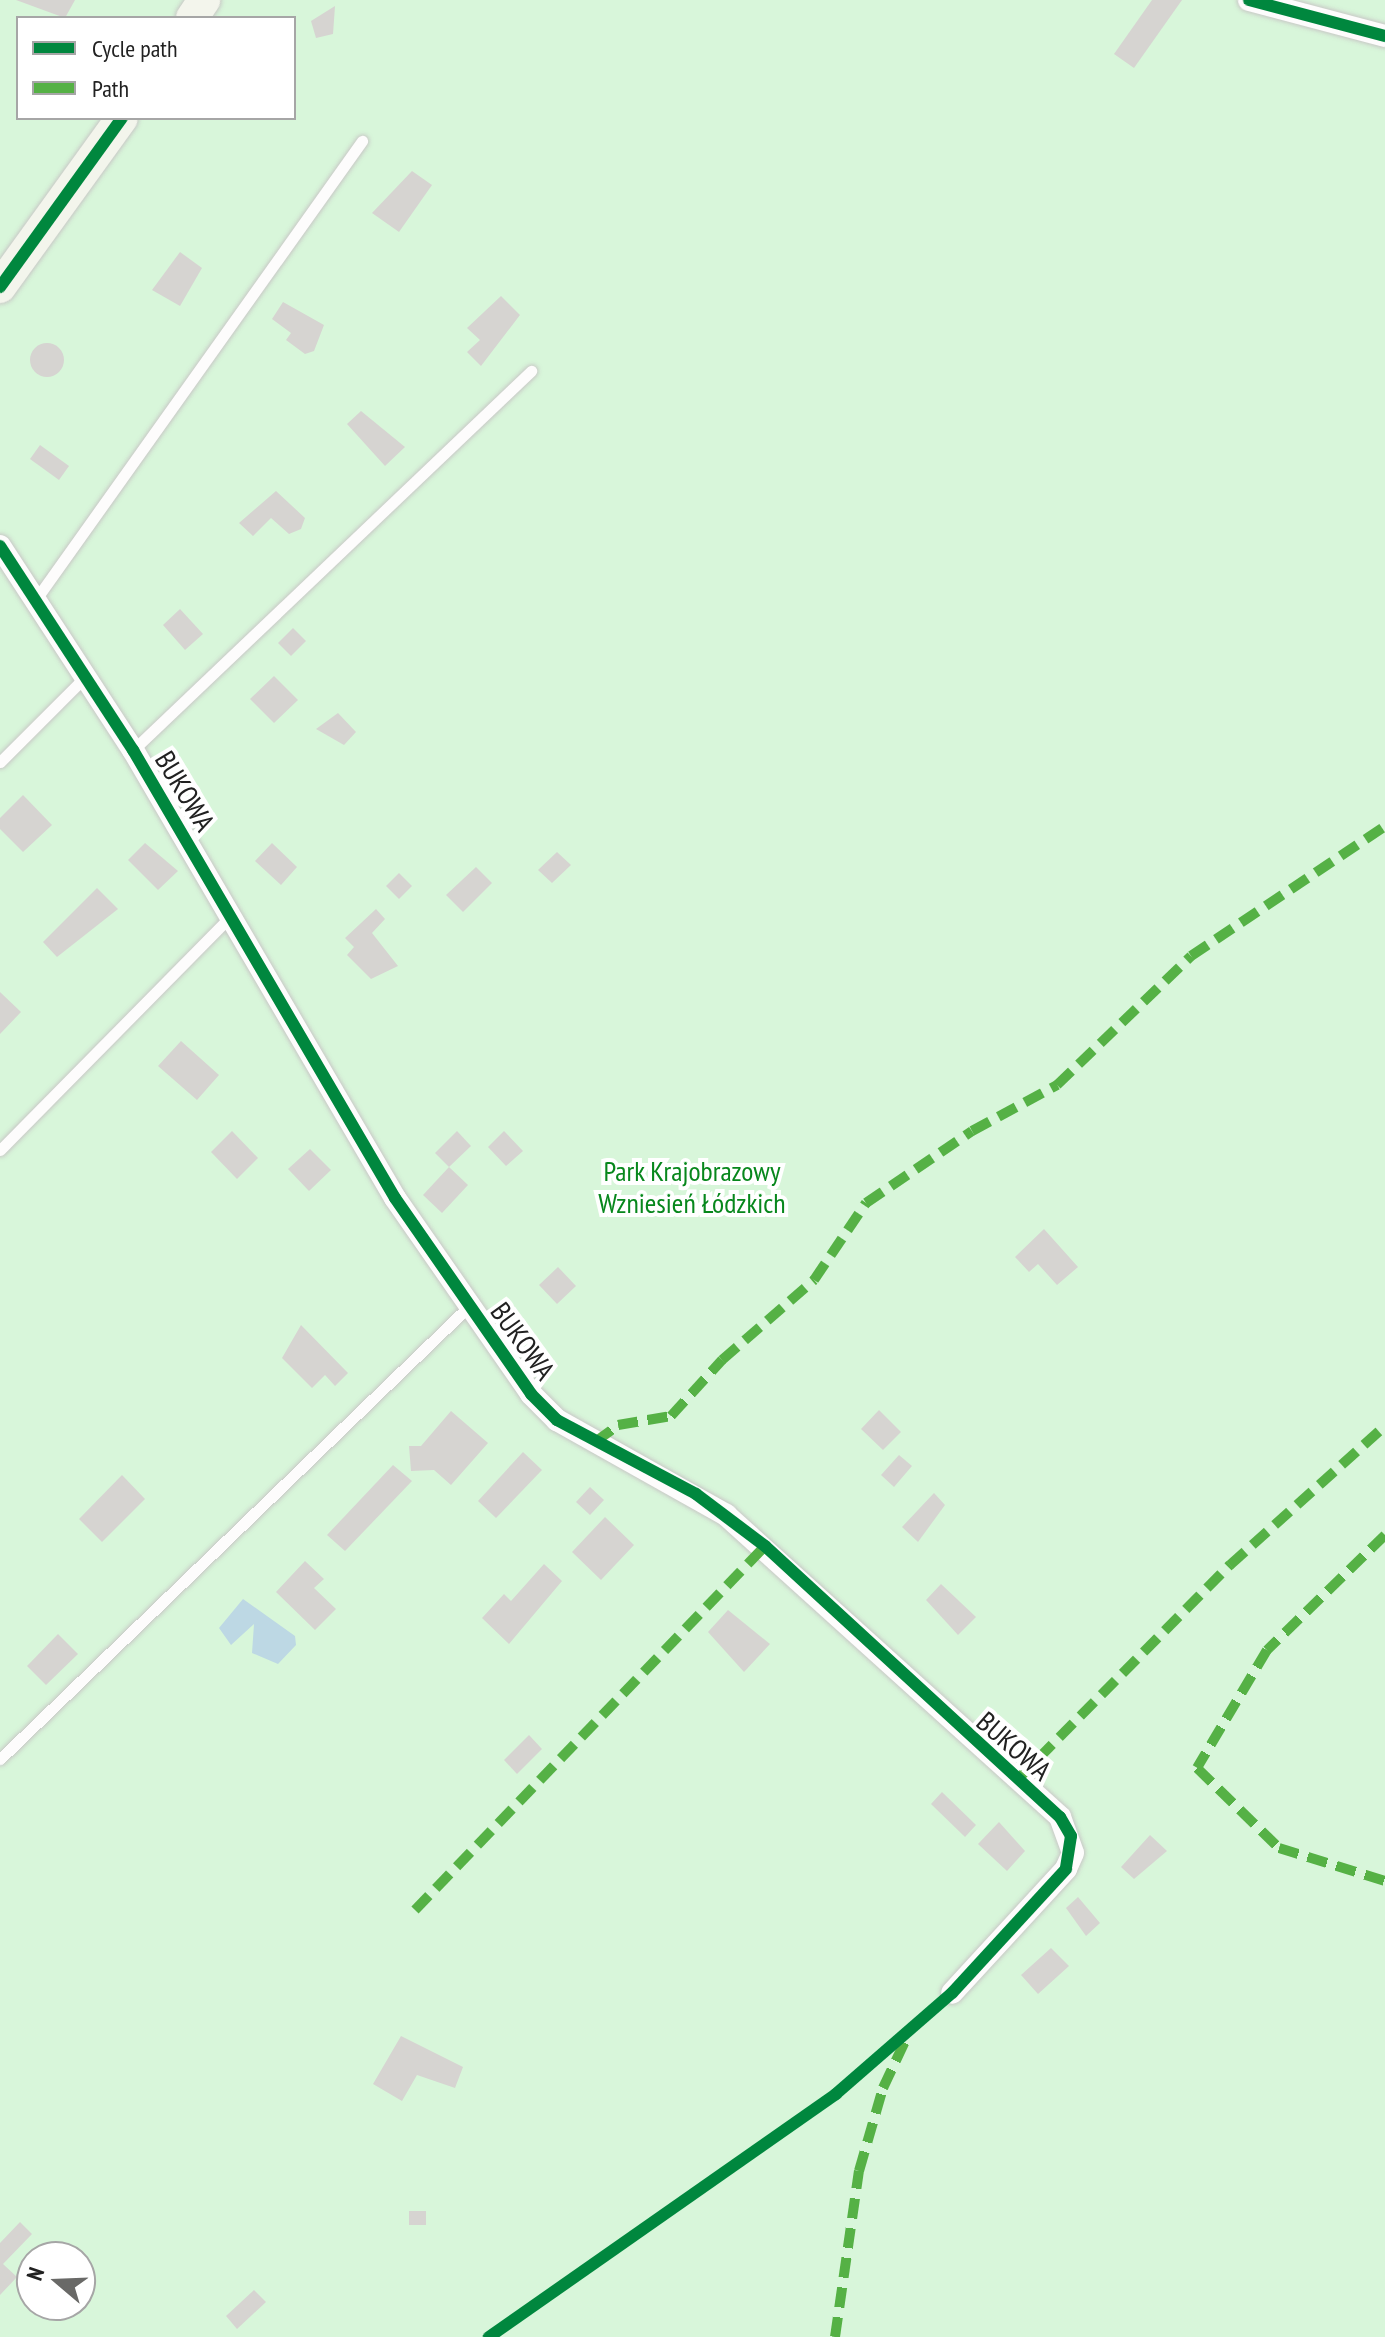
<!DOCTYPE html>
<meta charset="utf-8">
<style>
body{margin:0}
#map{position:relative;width:1385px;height:2337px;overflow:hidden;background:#f0eeea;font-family:"PT Sans Narrow",sans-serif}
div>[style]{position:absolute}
.park>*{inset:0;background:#d8f6da}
.water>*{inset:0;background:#bdd8e4}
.building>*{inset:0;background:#d6d4d1}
.round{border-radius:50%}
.roads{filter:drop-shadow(0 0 2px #c8c8c6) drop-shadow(0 0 2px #c8c8c6)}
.lane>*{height:11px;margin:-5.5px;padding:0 5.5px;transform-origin:5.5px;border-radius:5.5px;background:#fdfcfc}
.street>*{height:22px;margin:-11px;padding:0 11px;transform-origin:11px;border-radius:11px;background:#fdfcfc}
.secondary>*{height:32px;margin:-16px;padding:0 16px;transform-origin:16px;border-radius:16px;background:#f3f5ec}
.quiet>*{height:10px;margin-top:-5px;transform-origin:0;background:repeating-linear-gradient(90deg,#55b145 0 20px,transparent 0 30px)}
.cycleway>*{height:12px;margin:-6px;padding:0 6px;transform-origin:6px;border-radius:6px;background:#00873e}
span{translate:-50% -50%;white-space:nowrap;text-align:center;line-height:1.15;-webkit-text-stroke:8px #fff;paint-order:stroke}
.street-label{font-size:28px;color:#212121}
.park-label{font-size:28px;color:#07871c}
.legend{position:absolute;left:16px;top:16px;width:280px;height:104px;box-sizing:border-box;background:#fff;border:2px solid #a6a6a6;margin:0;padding:10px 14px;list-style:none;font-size:24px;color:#212121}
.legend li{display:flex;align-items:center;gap:16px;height:40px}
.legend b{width:40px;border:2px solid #a6a6a6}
.north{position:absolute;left:16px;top:2241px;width:80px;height:80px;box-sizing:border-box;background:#fff;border:2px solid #a6a6a6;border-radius:50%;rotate:289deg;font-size:22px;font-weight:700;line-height:32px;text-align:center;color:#212121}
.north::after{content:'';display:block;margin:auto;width:28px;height:36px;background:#696967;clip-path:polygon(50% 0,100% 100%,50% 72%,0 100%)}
</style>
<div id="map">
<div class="park">
<i style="clip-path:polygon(evenodd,0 0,1385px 0,1385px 2337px,0 2337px,0 0,18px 18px,294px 18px,294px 118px,18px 118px,18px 18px,0 0,32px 2257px,80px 2257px,80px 2305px,32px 2305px,32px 2257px)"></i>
</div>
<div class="water">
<i style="clip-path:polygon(243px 1599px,295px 1636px,296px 1645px,278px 1664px,252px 1653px,254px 1624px,231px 1645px,219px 1628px)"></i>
</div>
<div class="building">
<i style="clip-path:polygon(16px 0,75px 0,65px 18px)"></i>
<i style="clip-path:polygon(1152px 0,1182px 0,1134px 68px,1114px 54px)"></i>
<i style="clip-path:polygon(335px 6px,333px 34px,316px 38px,311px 21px)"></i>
<i style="clip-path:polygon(412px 171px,432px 185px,399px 232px,372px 213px)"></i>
<i style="clip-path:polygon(180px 252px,202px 268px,180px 306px,152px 290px)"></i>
<i style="clip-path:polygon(501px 296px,520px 315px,481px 366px,467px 352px,480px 340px,467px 328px)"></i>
<i style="clip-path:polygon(283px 302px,324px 325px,314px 351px,305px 354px,286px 340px,291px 333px,272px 319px)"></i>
<i class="round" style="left:30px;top:343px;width:34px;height:34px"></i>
<i style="clip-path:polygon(361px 411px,405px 447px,385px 466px,347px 424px)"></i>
<i style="clip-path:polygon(40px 445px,69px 466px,59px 480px,30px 459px)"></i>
<i style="clip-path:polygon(276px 491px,305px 518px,301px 529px,289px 534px,271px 518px,253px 536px,239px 523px)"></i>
<i style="clip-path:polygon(180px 609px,203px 634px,185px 650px,163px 625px)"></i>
<i style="clip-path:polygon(293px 628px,306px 641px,291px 656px,278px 643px)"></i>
<i style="clip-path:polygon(274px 676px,298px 700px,274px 723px,250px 699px)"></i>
<i style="clip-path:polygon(338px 713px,356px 732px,344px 745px,316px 729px)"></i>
<i style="clip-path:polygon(23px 795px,52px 825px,23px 852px,0 829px,0 818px)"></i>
<i style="clip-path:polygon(145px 843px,178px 871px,158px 890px,128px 860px)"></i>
<i style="clip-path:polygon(272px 843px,297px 867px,281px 885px,255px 861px)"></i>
<i style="clip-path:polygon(557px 852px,571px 865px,552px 883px,538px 870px)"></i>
<i style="clip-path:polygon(476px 867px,492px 883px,463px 912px,446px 895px)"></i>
<i style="clip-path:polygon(399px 873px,412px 886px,399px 899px,386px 886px)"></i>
<i style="clip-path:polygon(97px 888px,118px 909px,57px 957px,43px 942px)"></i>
<i style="clip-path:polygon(376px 909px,385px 919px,372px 933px,398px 966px,371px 979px,347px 955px,354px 947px,345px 938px)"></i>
<i style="clip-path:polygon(0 992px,21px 1012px,0 1034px)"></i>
<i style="clip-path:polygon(181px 1041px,219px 1075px,197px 1100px,158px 1066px)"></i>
<i style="clip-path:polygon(232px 1131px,258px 1158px,237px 1179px,211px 1152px)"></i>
<i style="clip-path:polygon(457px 1131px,471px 1146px,449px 1167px,435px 1153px)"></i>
<i style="clip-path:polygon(504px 1131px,523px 1151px,506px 1166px,488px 1147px)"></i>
<i style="clip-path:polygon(310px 1149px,331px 1170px,309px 1191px,288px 1169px)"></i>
<i style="clip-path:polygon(449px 1167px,468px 1185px,442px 1213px,423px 1195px)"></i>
<i style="clip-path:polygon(1044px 1229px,1078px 1267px,1057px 1285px,1038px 1264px,1029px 1272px,1015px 1257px)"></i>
<i style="clip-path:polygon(558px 1267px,576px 1286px,557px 1304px,539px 1285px)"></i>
<i style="clip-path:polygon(301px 1325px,348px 1373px,335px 1386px,325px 1375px,312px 1388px,282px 1358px)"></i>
<i style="clip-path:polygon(879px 1410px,901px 1432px,883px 1450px,861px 1429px)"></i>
<i style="clip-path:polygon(451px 1411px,488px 1443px,451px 1485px,434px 1470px,411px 1471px,409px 1446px,421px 1446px)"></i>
<i style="clip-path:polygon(523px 1452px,542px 1470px,496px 1518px,478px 1501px)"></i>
<i style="clip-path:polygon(899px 1455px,912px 1466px,894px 1487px,881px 1475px)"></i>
<i style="clip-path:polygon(393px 1465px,412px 1481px,345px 1551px,327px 1535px)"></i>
<i style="clip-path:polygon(122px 1475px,145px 1499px,102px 1542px,79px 1519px)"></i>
<i style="clip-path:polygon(590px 1487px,604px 1500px,590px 1515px,576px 1502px)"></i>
<i style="clip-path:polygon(934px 1493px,945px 1505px,918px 1542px,902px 1527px)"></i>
<i style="clip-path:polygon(605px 1517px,634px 1545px,601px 1580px,572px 1552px)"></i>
<i style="clip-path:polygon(305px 1561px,324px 1579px,314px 1588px,336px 1609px,315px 1630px,276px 1592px)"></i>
<i style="clip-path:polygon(544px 1564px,562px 1581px,509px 1644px,482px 1618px,504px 1594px,511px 1601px)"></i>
<i style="clip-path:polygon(941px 1584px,976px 1617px,958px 1635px,926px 1600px)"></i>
<i style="clip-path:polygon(728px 1610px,770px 1644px,744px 1672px,708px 1632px)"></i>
<i style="clip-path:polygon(58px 1634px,78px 1654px,46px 1685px,27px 1666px)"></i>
<i style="clip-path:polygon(529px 1735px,542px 1749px,517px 1774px,504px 1760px)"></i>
<i style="clip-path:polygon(942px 1792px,976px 1825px,965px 1837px,931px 1804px)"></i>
<i style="clip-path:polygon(999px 1822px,1025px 1851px,1007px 1871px,978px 1844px)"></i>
<i style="clip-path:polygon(1150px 1835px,1167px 1851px,1134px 1879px,1121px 1867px)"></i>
<i style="clip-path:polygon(1078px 1897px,1100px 1923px,1086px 1936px,1066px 1908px)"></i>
<i style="clip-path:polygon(1051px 1948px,1069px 1966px,1038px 1994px,1021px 1975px)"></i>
<i style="clip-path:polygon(401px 2036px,463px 2067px,455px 2088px,417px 2075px,402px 2101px,373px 2084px)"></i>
<i style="clip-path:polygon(409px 2211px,426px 2211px,426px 2225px,409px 2225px)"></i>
<i style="clip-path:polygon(20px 2222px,32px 2234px,3px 2264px,17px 2277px,0 2295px,0 2243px)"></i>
<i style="clip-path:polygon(254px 2290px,266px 2302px,237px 2329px,226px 2316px)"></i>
</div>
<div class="roads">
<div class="lane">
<i style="left:34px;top:602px;width:566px;rotate:-54.57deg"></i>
<i style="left:133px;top:750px;width:550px;rotate:-43.6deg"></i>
<i style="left:0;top:762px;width:120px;rotate:-45deg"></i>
<i style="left:0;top:1150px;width:329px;rotate:-45.4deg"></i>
<i style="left:0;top:1759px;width:651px;rotate:-44deg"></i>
</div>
<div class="street">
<i style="left:1249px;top:0;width:141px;rotate:14.8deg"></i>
<i style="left:0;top:546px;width:244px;rotate:56.9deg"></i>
<i style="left:133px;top:750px;width:519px;rotate:59.68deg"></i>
<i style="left:395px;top:1198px;width:239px;rotate:55.2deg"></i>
<i style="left:531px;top:1394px;width:37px;rotate:45deg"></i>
<i style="left:557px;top:1420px;width:194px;rotate:29.3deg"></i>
<i style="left:726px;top:1515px;width:450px;rotate:42.1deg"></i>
<i style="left:1060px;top:1817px;width:38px;rotate:70deg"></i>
<i style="left:1073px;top:1853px;width:17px;rotate:114deg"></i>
<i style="left:1066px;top:1869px;width:168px;rotate:132.6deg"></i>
</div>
<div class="secondary">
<i style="left:192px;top:18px;width:22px;rotate:-56deg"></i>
<i style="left:0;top:287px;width:208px;rotate:-54.2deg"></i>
</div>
</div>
<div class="quiet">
<i style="left:595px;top:1442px;width:29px;rotate:-36deg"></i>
<i style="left:618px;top:1425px;width:54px;rotate:-9.6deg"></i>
<i style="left:671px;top:1416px;width:76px;rotate:-47.7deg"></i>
<i style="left:722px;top:1360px;width:122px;rotate:-41deg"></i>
<i style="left:814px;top:1280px;width:93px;rotate:-56deg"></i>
<i style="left:866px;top:1203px;width:128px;rotate:-34.2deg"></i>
<i style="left:972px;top:1131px;width:97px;rotate:-28.4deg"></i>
<i style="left:1057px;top:1085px;width:186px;rotate:-43.9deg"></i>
<i style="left:1191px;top:956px;width:234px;rotate:-33.8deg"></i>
<i style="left:1385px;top:1535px;width:165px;rotate:135.7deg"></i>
<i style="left:1267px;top:1650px;width:137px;rotate:120.7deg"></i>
<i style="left:1197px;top:1768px;width:115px;rotate:44.3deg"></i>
<i style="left:1279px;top:1848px;width:111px;rotate:17.3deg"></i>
<i style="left:1017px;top:1780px;width:303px;rotate:-45.3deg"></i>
<i style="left:1230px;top:1565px;width:208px;rotate:-41.9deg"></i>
<i style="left:415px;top:1910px;width:505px;rotate:-46.12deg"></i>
<i style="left:835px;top:2337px;width:168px;rotate:-81.8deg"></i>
<i style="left:859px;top:2171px;width:86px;rotate:-73.9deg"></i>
<i style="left:883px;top:2088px;width:56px;rotate:-64.8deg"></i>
</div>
<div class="cycleway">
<i style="left:1249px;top:0;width:141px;rotate:14.8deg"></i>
<i style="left:0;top:287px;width:208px;rotate:-54.2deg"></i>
<i style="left:0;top:546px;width:244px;rotate:56.9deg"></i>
<i style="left:133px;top:750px;width:519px;rotate:59.68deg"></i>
<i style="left:395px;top:1198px;width:239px;rotate:55.2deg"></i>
<i style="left:531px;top:1394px;width:37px;rotate:45deg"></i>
<i style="left:557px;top:1420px;width:157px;rotate:28deg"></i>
<i style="left:696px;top:1494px;width:86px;rotate:37deg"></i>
<i style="left:765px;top:1546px;width:401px;rotate:42.6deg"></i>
<i style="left:1060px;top:1817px;width:22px;rotate:60deg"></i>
<i style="left:1071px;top:1836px;width:33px;rotate:99deg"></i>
<i style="left:1066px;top:1869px;width:168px;rotate:132.6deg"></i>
<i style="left:952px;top:1993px;width:154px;rotate:139deg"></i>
<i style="left:836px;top:2094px;width:424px;rotate:145deg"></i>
</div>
<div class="street-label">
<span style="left:185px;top:791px;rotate:59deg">BUKOWA</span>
<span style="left:523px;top:1341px;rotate:54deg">BUKOWA</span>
<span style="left:1014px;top:1746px;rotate:41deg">BUKOWA</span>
</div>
<div class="park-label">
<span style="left:692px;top:1187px">Park Krajobrazowy<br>Wzniesień Łódzkich</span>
</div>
<ul class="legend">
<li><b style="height:10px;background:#00873e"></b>Cycle path</li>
<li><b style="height:10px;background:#55b145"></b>Path</li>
</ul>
<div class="north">N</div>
</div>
